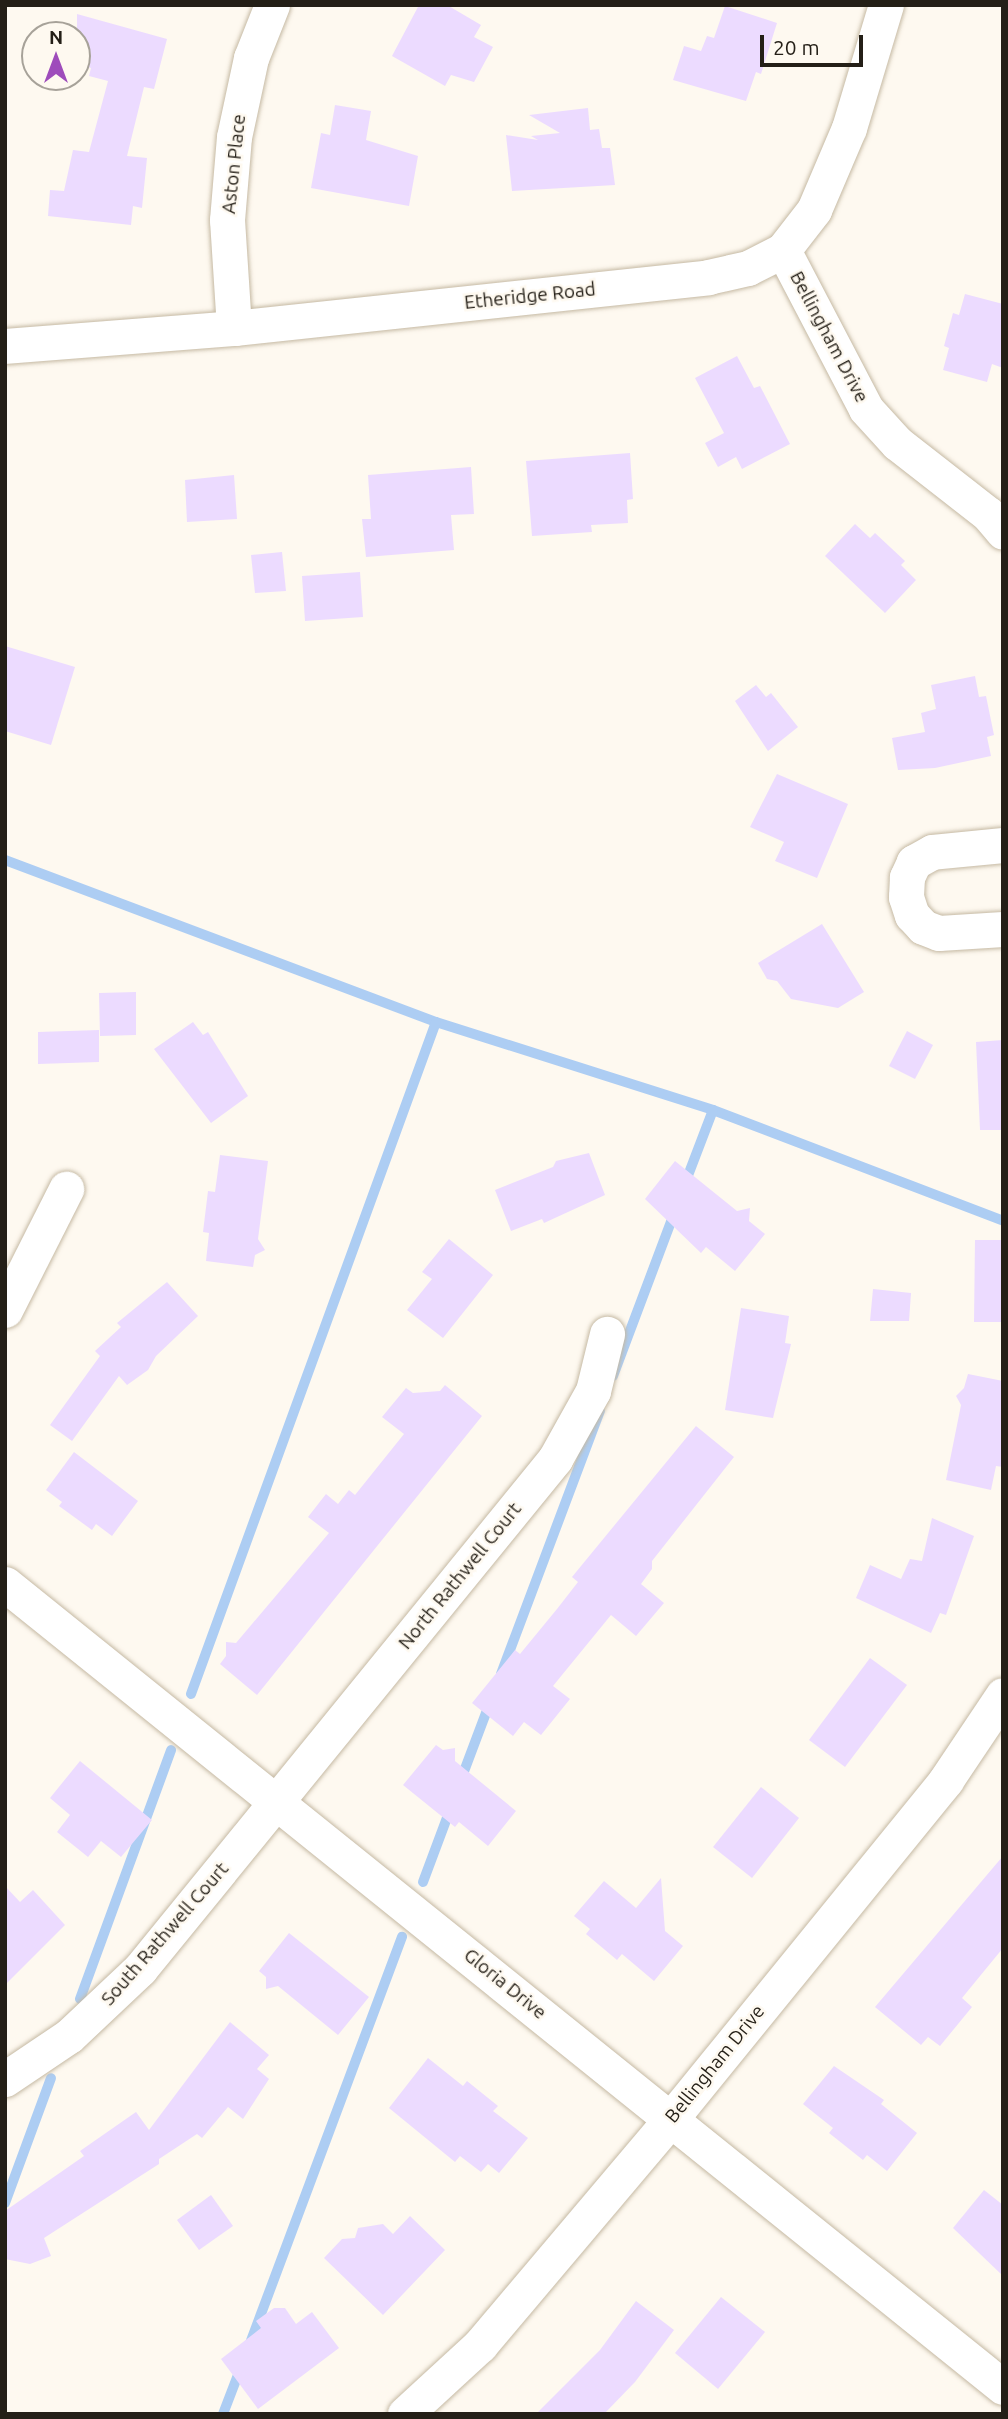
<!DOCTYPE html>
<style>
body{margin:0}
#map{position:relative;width:1008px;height:2419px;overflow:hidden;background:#fef9f0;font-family:Ubuntu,sans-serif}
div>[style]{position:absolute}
.stream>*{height:10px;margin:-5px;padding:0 5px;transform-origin:5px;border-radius:5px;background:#adcdf3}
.building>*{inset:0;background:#ecdbff}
.roads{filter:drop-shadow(0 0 2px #c5b9a3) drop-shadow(0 0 2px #c5b9a3)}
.street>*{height:35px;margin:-17.5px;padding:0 17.5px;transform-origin:17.5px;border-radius:17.5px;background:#fff}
span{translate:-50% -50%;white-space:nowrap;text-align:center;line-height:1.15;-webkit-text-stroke:5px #fef9f0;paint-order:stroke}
.street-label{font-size:19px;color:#241f17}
.frame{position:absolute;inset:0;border:7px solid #241f17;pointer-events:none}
.north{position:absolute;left:21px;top:21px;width:70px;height:70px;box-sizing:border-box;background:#fef9f0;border:2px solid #a7a299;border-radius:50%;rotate:0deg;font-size:19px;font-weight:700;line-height:28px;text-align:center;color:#241f17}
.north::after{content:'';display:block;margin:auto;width:24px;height:32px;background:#9e4cbb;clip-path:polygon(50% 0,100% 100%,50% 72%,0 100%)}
.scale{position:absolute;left:760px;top:35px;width:103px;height:32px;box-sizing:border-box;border:4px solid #241f17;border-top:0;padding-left:9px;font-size:21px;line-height:24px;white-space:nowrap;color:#241f17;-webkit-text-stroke:5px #fef9f0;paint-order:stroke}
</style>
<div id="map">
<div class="stream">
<i style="left:5px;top:860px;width:460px;rotate:20.6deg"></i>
<i style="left:436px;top:1022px;width:291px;rotate:17.6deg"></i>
<i style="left:713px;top:1110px;width:311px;rotate:20.9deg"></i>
<i style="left:684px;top:1186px;width:81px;rotate:-69.1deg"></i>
<i style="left:613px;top:1376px;width:176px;rotate:-69.4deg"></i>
<i style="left:501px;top:1674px;width:281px;rotate:-69.4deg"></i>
<i style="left:191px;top:1694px;width:715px;rotate:-69.97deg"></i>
<i style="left:460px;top:1782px;width:85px;rotate:-69.4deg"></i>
<i style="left:423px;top:1882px;width:80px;rotate:-69.5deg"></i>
<i style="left:80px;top:1999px;width:265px;rotate:-69.9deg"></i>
<i style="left:5px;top:2203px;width:133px;rotate:-69.8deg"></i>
<i style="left:249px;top:2346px;width:437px;rotate:-69.5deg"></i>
<i style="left:223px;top:2414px;width:50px;rotate:-69deg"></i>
</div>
<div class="building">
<i style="clip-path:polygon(419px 5px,447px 5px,481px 25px,474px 37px,493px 47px,474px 82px,451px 75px,445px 86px,392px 56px)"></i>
<i style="clip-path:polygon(725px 6px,777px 23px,761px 74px,756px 72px,746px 101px,673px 80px,684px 46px,701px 51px,707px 36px,714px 38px)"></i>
<i style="clip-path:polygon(77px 14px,167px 39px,154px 89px,144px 87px,127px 156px,147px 158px,142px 208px,133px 206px,131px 225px,48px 216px,50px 190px,64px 191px,73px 150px,89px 152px,108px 81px,89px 76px,91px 68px,77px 64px)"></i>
<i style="clip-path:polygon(335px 105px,371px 111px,366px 140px,418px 156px,409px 206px,311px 188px,321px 133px,330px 135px)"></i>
<i style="clip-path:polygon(588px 108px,590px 130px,599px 129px,602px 148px,610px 148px,615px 185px,512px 191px,506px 135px,538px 140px,531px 136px,560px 133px,529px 115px)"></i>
<i style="clip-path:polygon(965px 294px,1003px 304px,1003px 368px,992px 364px,987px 382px,943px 370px,949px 348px,944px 346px,953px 313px,959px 315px)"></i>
<i style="clip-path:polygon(737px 356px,754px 388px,760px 386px,790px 444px,742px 469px,736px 457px,718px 467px,705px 443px,724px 433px,695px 378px)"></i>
<i style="clip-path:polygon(630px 453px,633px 499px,627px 500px,628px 523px,591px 525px,592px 532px,532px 536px,526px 461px)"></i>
<i style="clip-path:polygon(471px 467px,474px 514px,451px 515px,454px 550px,366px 557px,362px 519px,371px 519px,368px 475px)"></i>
<i style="clip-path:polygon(234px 475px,237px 519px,187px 522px,185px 480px)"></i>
<i style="clip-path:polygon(855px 524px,870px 538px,875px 533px,905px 561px,901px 565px,916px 580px,885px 613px,825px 556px)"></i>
<i style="clip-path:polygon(282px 552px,286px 591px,255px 593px,251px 555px)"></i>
<i style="clip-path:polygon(360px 572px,363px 617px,305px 621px,302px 576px)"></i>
<i style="clip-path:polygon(5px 646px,75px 667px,51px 745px,5px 731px)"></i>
<i style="clip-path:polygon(975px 676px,979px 697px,986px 696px,994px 735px,987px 737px,991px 756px,935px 768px,898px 770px,892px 738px,925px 732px,921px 713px,936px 709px,931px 685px)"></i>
<i style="clip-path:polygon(756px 685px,766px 697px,771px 693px,798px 727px,768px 751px,735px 701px)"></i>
<i style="clip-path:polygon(777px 774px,848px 804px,817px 878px,775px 861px,784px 842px,750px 827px)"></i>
<i style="clip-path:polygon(822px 924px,864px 992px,838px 1008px,791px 999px,777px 981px,767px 979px,758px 963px)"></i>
<i style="clip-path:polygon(136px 992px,136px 1035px,100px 1036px,99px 993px)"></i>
<i style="clip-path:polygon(193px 1022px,203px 1035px,208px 1032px,248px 1096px,211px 1123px,154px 1049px)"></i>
<i style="clip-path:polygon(99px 1030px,99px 1062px,38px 1064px,38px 1032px)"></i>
<i style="clip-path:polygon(907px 1031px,933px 1045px,915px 1079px,889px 1066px)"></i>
<i style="clip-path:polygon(1003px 1040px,1003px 1130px,980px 1130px,976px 1042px)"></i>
<i style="clip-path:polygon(589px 1153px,605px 1195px,544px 1223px,542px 1219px,511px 1231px,495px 1190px,553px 1167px,556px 1161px)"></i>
<i style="clip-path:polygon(220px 1155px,268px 1161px,258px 1239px,265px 1250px,255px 1255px,253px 1267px,206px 1261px,209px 1233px,203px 1232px,208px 1191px,215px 1192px)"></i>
<i style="clip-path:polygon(675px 1161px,737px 1211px,750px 1208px,749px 1221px,765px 1234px,735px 1271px,706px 1247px,701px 1253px,645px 1199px)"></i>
<i style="clip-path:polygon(449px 1239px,493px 1275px,443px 1338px,407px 1310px,432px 1279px,422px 1272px)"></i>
<i style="clip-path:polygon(975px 1240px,1003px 1240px,1003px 1322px,974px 1322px)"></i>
<i style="clip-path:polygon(167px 1282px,198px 1316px,156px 1356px,148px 1370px,127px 1385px,119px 1376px,72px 1441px,50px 1425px,100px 1356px,95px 1351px,121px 1327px,117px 1323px)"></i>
<i style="clip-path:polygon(873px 1289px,911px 1293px,909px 1321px,870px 1321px)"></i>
<i style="clip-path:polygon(741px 1308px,789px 1316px,785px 1343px,791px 1344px,773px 1418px,725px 1410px)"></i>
<i style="clip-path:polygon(968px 1374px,1003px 1381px,1003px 1467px,996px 1466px,991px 1490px,946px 1480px,961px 1405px,956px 1396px,964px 1388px)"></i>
<i style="clip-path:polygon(445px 1385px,482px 1416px,257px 1695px,220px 1664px,226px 1656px,226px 1642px,236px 1643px,329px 1533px,308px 1517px,326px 1494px,338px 1504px,349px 1490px,355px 1495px,404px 1434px,382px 1417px,406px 1388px,413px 1393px,440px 1391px)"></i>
<i style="clip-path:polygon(696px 1426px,734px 1457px,652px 1561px,652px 1569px,641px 1584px,664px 1603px,636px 1636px,611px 1615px,553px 1686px,570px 1699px,541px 1735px,524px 1722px,513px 1736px,472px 1703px,515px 1650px,520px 1654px,557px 1609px,578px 1582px,572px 1577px)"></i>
<i style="clip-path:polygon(74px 1452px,138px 1501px,112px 1536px,96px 1524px,92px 1530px,59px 1506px,62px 1502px,46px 1490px)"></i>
<i style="clip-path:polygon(932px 1518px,974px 1536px,946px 1615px,940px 1613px,931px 1633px,856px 1598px,870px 1565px,901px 1579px,910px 1559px,922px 1561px)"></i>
<i style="clip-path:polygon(870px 1658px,907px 1685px,845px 1767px,809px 1740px)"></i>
<i style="clip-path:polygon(436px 1745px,443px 1750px,455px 1748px,455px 1761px,516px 1811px,488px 1846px,459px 1822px,455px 1827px,403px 1785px)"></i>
<i style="clip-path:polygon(80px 1761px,152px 1820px,121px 1857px,101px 1841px,88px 1857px,57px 1832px,70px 1815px,50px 1798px)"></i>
<i style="clip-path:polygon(761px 1787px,799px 1818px,752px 1878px,713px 1847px)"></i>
<i style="clip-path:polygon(1003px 1856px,1003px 1948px,962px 1998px,972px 2007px,940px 2046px,928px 2037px,921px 2045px,875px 2007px)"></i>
<i style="clip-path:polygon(661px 1878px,665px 1931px,683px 1946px,654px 1981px,622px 1954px,617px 1960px,586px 1934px,590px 1929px,574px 1916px,604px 1881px,636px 1908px)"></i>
<i style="clip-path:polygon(5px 1886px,20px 1902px,33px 1890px,65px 1925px,5px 1985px)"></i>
<i style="clip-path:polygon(289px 1933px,369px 1997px,338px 2035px,278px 1986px,266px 1989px,266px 1977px,259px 1971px)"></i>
<i style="clip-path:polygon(230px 2022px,269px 2055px,257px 2069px,269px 2079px,243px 2119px,228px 2107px,202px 2138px,197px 2134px,159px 2159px,159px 2164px,44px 2238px,51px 2256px,30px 2264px,5px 2259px,5px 2211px,84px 2156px,80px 2151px,136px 2112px,149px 2130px)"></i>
<i style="clip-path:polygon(428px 2058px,463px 2086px,467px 2081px,498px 2106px,493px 2111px,528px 2138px,499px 2173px,488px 2164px,481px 2172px,460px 2156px,455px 2162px,389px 2108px)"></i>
<i style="clip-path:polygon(834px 2066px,884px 2100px,881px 2104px,917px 2133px,887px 2171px,867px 2155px,863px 2160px,829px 2133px,833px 2128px,803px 2104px)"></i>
<i style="clip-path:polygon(984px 2190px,1003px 2205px,1003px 2276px,953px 2228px)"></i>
<i style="clip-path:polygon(211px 2195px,233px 2226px,199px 2250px,177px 2220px)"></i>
<i style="clip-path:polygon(410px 2216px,445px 2250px,383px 2315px,324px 2258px,342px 2239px,355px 2238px,358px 2228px,383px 2224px,393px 2234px)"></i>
<i style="clip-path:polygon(721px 2297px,765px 2332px,718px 2389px,675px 2353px)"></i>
<i style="clip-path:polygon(636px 2301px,674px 2330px,635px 2382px,604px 2414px,536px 2414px,600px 2350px)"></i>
<i style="clip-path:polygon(274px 2308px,285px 2308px,296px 2324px,312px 2312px,339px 2348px,258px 2409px,221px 2359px,261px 2328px,256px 2321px)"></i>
</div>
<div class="roads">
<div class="street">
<i style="left:783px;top:250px;width:179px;rotate:62.4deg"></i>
<i style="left:866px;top:409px;width:46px;rotate:47.6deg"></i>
<i style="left:897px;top:443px;width:115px;rotate:38deg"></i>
<i style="left:988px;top:514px;width:23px;rotate:50deg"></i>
<i style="left:234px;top:328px;width:108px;rotate:-93.7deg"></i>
<i style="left:227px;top:220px;width:83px;rotate:-85.2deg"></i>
<i style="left:234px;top:137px;width:81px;rotate:-77.9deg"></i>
<i style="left:251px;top:58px;width:57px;rotate:-68.4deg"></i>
<i style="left:5px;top:346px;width:230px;rotate:-4.5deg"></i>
<i style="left:234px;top:328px;width:477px;rotate:-6.1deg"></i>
<i style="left:708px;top:277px;width:41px;rotate:-12.7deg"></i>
<i style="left:748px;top:268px;width:39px;rotate:-27deg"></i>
<i style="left:783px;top:250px;width:51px;rotate:-52.2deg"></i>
<i style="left:814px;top:210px;width:89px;rotate:-66.9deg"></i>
<i style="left:849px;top:128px;width:128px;rotate:-73.3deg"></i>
<i style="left:1003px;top:845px;width:71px;rotate:174.4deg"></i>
<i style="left:932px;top:852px;width:21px;rotate:151deg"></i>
<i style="left:914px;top:862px;width:17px;rotate:115deg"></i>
<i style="left:907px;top:877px;width:20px;rotate:93deg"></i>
<i style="left:906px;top:897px;width:19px;rotate:72deg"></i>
<i style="left:912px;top:915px;width:16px;rotate:47deg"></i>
<i style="left:923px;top:927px;width:17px;rotate:21deg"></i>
<i style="left:939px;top:933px;width:64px;rotate:-3.6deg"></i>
<i style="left:5px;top:1310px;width:136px;rotate:-63.2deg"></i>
<i style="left:5px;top:1584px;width:1281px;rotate:38.82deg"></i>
<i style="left:5px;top:2079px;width:77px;rotate:-33.9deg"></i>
<i style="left:69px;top:2036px;width:98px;rotate:-43.3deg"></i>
<i style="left:140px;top:1969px;width:658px;rotate:-50.86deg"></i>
<i style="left:555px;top:1459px;width:78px;rotate:-60.8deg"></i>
<i style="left:593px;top:1391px;width:59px;rotate:-76.2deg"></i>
<i style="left:405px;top:2414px;width:102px;rotate:-42.6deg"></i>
<i style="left:480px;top:2345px;width:294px;rotate:-49.8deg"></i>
<i style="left:670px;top:2120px;width:438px;rotate:-50.9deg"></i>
<i style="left:946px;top:1780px;width:102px;rotate:-56.2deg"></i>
</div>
</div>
<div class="street-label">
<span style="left:234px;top:164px;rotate:-84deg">Aston Place</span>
<span style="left:530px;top:296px;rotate:-6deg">Etheridge Road</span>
<span style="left:829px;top:337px;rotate:62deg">Bellingham Drive</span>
<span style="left:460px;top:1576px;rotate:-51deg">North Rathwell Court</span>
<span style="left:165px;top:1934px;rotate:-49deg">South Rathwell Court</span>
<span style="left:505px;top:1984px;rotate:39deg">Gloria Drive</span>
<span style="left:715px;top:2064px;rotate:-51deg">Bellingham Drive</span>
</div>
<div class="frame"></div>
<div class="north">N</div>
<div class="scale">20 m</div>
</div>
